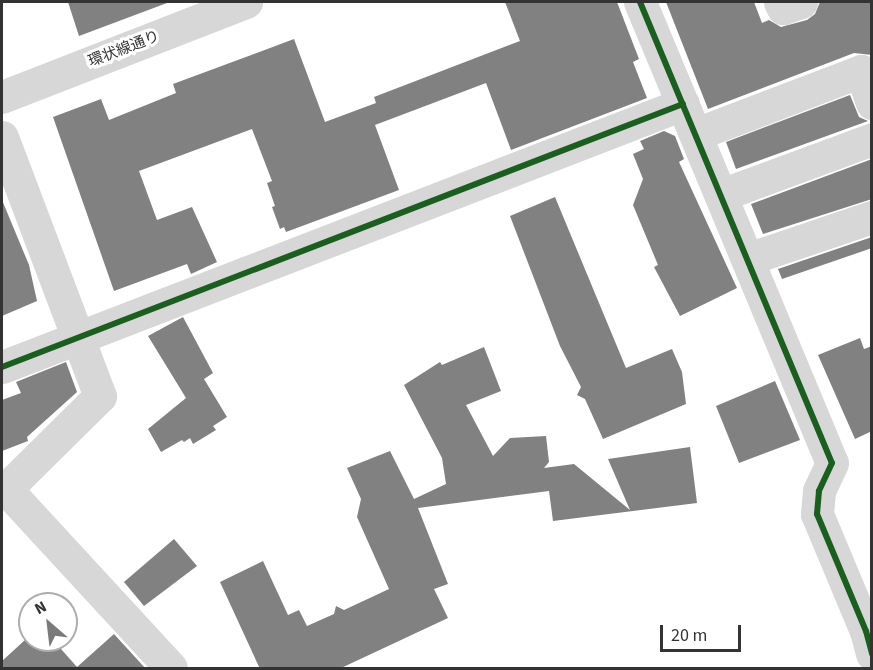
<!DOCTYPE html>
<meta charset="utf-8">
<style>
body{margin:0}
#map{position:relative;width:873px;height:670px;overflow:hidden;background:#fff;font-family:"Source Sans 3","Noto Sans JP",sans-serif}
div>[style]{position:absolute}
.building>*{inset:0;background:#818181}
.minor>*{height:33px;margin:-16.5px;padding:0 16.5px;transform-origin:16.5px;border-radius:16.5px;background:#d7d7d7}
.cycleway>*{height:6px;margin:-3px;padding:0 3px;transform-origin:3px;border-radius:3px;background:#1b5e20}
span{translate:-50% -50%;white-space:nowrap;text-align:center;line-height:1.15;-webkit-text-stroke:6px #fff;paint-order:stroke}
.street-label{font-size:15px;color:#333}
.frame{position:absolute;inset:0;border:3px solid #333;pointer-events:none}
.north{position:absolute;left:18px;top:592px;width:60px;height:60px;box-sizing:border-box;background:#fff;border:2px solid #adadad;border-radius:50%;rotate:332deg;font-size:16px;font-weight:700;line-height:24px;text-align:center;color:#333}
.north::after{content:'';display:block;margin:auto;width:21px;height:27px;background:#7a7a7a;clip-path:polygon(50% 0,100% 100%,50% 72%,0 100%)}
.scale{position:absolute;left:660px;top:625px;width:81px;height:27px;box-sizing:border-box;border:3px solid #333;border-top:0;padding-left:8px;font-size:18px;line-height:21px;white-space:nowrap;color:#333;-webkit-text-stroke:4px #fff;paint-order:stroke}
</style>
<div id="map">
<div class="building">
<i style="clip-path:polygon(68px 2px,166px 2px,167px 3px,79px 36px)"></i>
<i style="clip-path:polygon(505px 2px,617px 2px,639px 59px,633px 62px,647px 98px,511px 150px,486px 83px,375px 125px,399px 190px,286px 232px,284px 227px,280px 229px,272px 207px,275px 206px,267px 183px,272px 181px,252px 129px,139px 171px,157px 220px,192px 207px,217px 262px,191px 274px,187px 264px,114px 291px,53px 117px,101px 99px,109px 120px,176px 93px,173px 84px,294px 39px,325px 122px,376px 103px,374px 97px,520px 41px)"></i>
<i style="clip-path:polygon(666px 2px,754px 2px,762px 23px,769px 20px,781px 27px,807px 20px,815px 14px,820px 2px,872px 2px,872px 55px,854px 53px,708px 109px)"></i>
<i style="clip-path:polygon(850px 95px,859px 117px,868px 121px,736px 169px,726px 142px)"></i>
<i style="clip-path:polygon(664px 131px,675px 136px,684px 159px,679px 162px,737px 288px,680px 316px,654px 267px,658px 265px,633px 205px,643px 179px,633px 154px,644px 149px,640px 141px)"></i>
<i style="clip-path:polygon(872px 159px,872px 199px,763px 234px,751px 204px)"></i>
<i style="clip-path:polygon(555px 197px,626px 368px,672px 349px,682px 372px,686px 404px,603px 439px,585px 399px,577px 395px,581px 387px,560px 346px,510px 216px)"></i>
<i style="clip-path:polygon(2px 200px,29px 265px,37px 301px,2px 316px)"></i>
<i style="clip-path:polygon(872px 237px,872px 248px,782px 279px,778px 269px)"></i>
<i style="clip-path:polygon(183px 317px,213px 373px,204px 379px,227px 417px,213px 426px,216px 430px,193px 444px,190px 438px,184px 442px,182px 440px,161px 452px,148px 429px,186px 398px,148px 336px)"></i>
<i style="clip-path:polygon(860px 338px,864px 349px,872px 346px,872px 431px,855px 439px,818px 355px)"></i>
<i style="clip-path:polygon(484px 347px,501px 391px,466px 405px,493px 456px,510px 438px,546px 436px,549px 462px,544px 468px,574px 464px,630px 510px,608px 459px,690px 447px,697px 503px,553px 521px,549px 491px,418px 508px,448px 584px,434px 589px,448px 618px,339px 669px,260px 669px,220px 582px,263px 561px,288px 615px,299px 610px,307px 626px,334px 614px,336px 606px,344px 610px,389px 589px,357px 517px,361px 499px,347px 468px,390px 451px,414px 499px,446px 484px,442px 458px,404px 385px,440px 362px,442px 365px)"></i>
<i style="clip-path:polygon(66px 362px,77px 392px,27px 437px,28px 441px,2px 451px,2px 400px,21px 393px,16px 382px)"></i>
<i style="clip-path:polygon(775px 381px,800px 440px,739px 463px,716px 406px)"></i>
<i style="clip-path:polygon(174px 539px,197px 566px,144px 606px,124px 582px)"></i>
<i style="clip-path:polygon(114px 634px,146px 669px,2px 669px,2px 661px,25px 640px,53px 640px,77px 667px)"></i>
</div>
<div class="minor">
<i style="left:640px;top:2px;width:499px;rotate:67.4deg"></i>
<i style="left:832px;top:463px;width:31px;rotate:115deg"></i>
<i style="left:819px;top:491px;width:23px;rotate:95deg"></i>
<i style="left:817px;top:514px;width:127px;rotate:67.3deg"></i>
<i style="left:866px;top:631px;width:24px;rotate:75deg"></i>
<i style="left:780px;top:2px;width:7px;rotate:63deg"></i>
<i style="left:783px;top:8px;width:19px;rotate:-18deg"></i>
<i style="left:2px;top:97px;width:262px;rotate:-21.3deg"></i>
<i style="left:696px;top:134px;width:177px;rotate:-20.9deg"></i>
<i style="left:861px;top:71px;width:34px;rotate:71deg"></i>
<i style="left:2px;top:137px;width:277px;rotate:69.3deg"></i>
<i style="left:100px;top:396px;width:138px;rotate:135.3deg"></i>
<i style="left:721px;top:195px;width:161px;rotate:-20.3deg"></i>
<i style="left:748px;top:259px;width:131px;rotate:-18.7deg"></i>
<i style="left:2px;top:367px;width:730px;rotate:-21.12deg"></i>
<i style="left:6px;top:489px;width:243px;rotate:47.3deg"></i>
</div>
<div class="cycleway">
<i style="left:640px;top:2px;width:499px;rotate:67.4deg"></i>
<i style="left:832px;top:463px;width:31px;rotate:115deg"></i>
<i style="left:819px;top:491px;width:23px;rotate:95deg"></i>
<i style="left:817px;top:514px;width:127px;rotate:67.3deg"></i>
<i style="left:866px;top:631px;width:24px;rotate:75deg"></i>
<i style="left:2px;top:367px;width:730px;rotate:-21.12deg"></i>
</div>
<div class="street-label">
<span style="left:124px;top:49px;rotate:-21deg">環状線通り</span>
</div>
<div class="frame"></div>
<div class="north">N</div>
<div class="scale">20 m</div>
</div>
